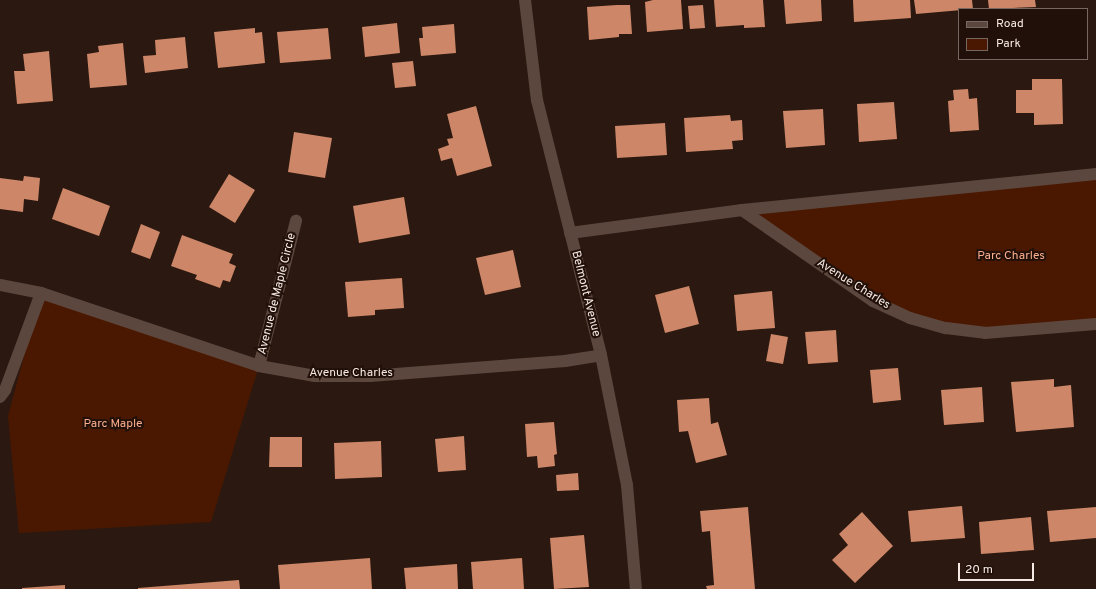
<!DOCTYPE html>
<style>
body{margin:0}
#map{position:relative;width:1096px;height:589px;overflow:hidden;background:#2b1911;font-family:Overpass,sans-serif}
div>[style]{position:absolute}
.green>*{inset:0;background:#4a1800}
.building>*{inset:0;background:#cd8768}
.minor>*{height:12px;margin:-6px;padding:0 6px;transform-origin:6px;border-radius:6px;background:#5c473e}
span{translate:-50% -50%;white-space:nowrap;text-align:center;line-height:1.15;-webkit-text-stroke:4px #211009;paint-order:stroke}
.park-label{font-size:12px;color:#fbad8c}
.street-label{font-size:12px;color:#f6e9e3}
.legend{position:absolute;left:958px;top:8px;width:130px;height:52px;box-sizing:border-box;background:#211009;border:1px solid #766760;margin:0;padding:5px 7px;list-style:none;font-size:12px;color:#f6e9e3}
.legend li{display:flex;align-items:center;gap:8px;height:20px}
.legend b{width:20px;border:1px solid #766760}
.scale{position:absolute;left:958px;top:563px;width:76px;height:18px;box-sizing:border-box;border:2px solid #f6e9e3;border-top:0;padding-left:5px;font-size:12px;line-height:14px;white-space:nowrap;color:#f6e9e3;-webkit-text-stroke:3px #211009;paint-order:stroke}
</style>
<div id="map">
<div class="green">
<i style="clip-path:polygon(1096px 174px,1096px 324px,985px 333px,910px 318px,742px 210px)"></i>
<i style="clip-path:polygon(41px 293px,259px 366px,211px 522px,19px 533px,8px 416px)"></i>
</div>
<div class="building">
<i style="clip-path:polygon(653px 0,681px 0,683px 29px,647px 32px,645px 2px)"></i>
<i style="clip-path:polygon(714px 0,763px 0,765px 27px,744px 28px,744px 25px,716px 27px)"></i>
<i style="clip-path:polygon(784px 0,821px 0,822px 21px,786px 24px)"></i>
<i style="clip-path:polygon(853px 0,910px 0,911px 18px,854px 22px)"></i>
<i style="clip-path:polygon(914px 0,972px 0,973px 9px,916px 14px)"></i>
<i style="clip-path:polygon(988px 0,1035px 0,1036px 7px,989px 9px)"></i>
<i style="clip-path:polygon(617px 5px,630px 5px,632px 34px,619px 34px,619px 37px,589px 40px,587px 7px)"></i>
<i style="clip-path:polygon(703px 5px,705px 28px,690px 29px,688px 6px)"></i>
<i style="clip-path:polygon(397px 23px,400px 53px,365px 57px,362px 27px)"></i>
<i style="clip-path:polygon(454px 24px,456px 53px,421px 56px,419px 38px,423px 38px,422px 27px)"></i>
<i style="clip-path:polygon(255px 28px,255px 33px,262px 32px,265px 63px,218px 68px,214px 32px)"></i>
<i style="clip-path:polygon(328px 28px,331px 59px,280px 63px,277px 32px)"></i>
<i style="clip-path:polygon(185px 37px,188px 68px,145px 73px,143px 56px,156px 55px,155px 40px)"></i>
<i style="clip-path:polygon(123px 43px,127px 85px,90px 88px,87px 54px,99px 52px,98px 46px)"></i>
<i style="clip-path:polygon(49px 51px,53px 101px,17px 104px,14px 71px,25px 71px,23px 54px)"></i>
<i style="clip-path:polygon(413px 61px,416px 86px,395px 88px,392px 63px)"></i>
<i style="clip-path:polygon(1032px 79px,1062px 79px,1063px 124px,1034px 125px,1034px 113px,1016px 113px,1016px 90px,1032px 90px)"></i>
<i style="clip-path:polygon(968px 89px,969px 99px,977px 98px,979px 130px,950px 132px,948px 101px,954px 100px,953px 90px)"></i>
<i style="clip-path:polygon(894px 102px,897px 139px,859px 142px,857px 104px)"></i>
<i style="clip-path:polygon(476px 106px,492px 166px,457px 176px,452px 158px,441px 161px,438px 149px,449px 145px,447px 139px,453px 138px,447px 114px)"></i>
<i style="clip-path:polygon(823px 109px,825px 145px,786px 148px,783px 111px)"></i>
<i style="clip-path:polygon(730px 115px,731px 121px,742px 120px,743px 140px,732px 141px,733px 149px,686px 152px,684px 118px)"></i>
<i style="clip-path:polygon(665px 123px,667px 155px,617px 158px,615px 126px)"></i>
<i style="clip-path:polygon(294px 132px,332px 138px,325px 178px,288px 172px)"></i>
<i style="clip-path:polygon(229px 174px,255px 190px,235px 223px,209px 207px)"></i>
<i style="clip-path:polygon(24px 176px,40px 178px,38px 201px,24px 199px,23px 212px,0 209px,0 178px,23px 181px)"></i>
<i style="clip-path:polygon(63px 188px,110px 206px,99px 236px,52px 219px)"></i>
<i style="clip-path:polygon(404px 197px,410px 234px,359px 243px,353px 206px)"></i>
<i style="clip-path:polygon(141px 224px,160px 232px,150px 259px,131px 252px)"></i>
<i style="clip-path:polygon(182px 235px,233px 254px,229px 263px,236px 266px,230px 282px,223px 280px,220px 288px,195px 279px,197px 275px,171px 266px)"></i>
<i style="clip-path:polygon(513px 250px,521px 287px,485px 295px,476px 258px)"></i>
<i style="clip-path:polygon(402px 278px,404px 308px,375px 310px,375px 315px,348px 317px,345px 282px)"></i>
<i style="clip-path:polygon(689px 286px,699px 324px,665px 333px,655px 295px)"></i>
<i style="clip-path:polygon(772px 291px,775px 328px,737px 331px,734px 295px)"></i>
<i style="clip-path:polygon(836px 330px,838px 362px,808px 364px,805px 332px)"></i>
<i style="clip-path:polygon(771px 334px,788px 337px,783px 364px,766px 361px)"></i>
<i style="clip-path:polygon(898px 368px,901px 400px,873px 403px,870px 370px)"></i>
<i style="clip-path:polygon(1054px 379px,1054px 387px,1071px 385px,1074px 427px,1016px 432px,1011px 382px)"></i>
<i style="clip-path:polygon(982px 387px,984px 422px,944px 425px,941px 390px)"></i>
<i style="clip-path:polygon(709px 398px,711px 424px,718px 422px,727px 455px,696px 463px,688px 431px,679px 432px,677px 400px)"></i>
<i style="clip-path:polygon(554px 422px,557px 454px,554px 455px,555px 466px,538px 468px,537px 456px,527px 457px,525px 424px)"></i>
<i style="clip-path:polygon(464px 436px,466px 470px,438px 472px,435px 439px)"></i>
<i style="clip-path:polygon(270px 437px,302px 437px,302px 467px,269px 467px)"></i>
<i style="clip-path:polygon(381px 441px,382px 477px,335px 479px,334px 443px)"></i>
<i style="clip-path:polygon(578px 473px,579px 490px,557px 491px,556px 475px)"></i>
<i style="clip-path:polygon(962px 506px,965px 538px,911px 542px,908px 511px)"></i>
<i style="clip-path:polygon(748px 507px,755px 589px,707px 589px,706px 586px,714px 585px,710px 531px,702px 532px,700px 511px)"></i>
<i style="clip-path:polygon(1096px 507px,1096px 538px,1050px 542px,1047px 511px)"></i>
<i style="clip-path:polygon(862px 512px,893px 546px,855px 583px,832px 560px,848px 545px,839px 534px)"></i>
<i style="clip-path:polygon(1031px 517px,1034px 550px,981px 554px,979px 522px)"></i>
<i style="clip-path:polygon(584px 535px,589px 587px,554px 589px,550px 538px)"></i>
<i style="clip-path:polygon(370px 558px,372px 589px,280px 589px,278px 565px)"></i>
<i style="clip-path:polygon(522px 558px,524px 589px,473px 589px,471px 562px)"></i>
<i style="clip-path:polygon(457px 564px,458px 589px,406px 589px,404px 568px)"></i>
<i style="clip-path:polygon(239px 580px,240px 589px,138px 589px,138px 588px)"></i>
<i style="clip-path:polygon(65px 585px,65px 589px,22px 589px,22px 588px)"></i>
</div>
<div class="minor">
<i style="left:525px;top:0;width:101px;rotate:83.2deg"></i>
<i style="left:537px;top:100px;width:263px;rotate:75.9deg"></i>
<i style="left:601px;top:355px;width:133px;rotate:78.7deg"></i>
<i style="left:627px;top:485px;width:104px;rotate:85.1deg"></i>
<i style="left:742px;top:210px;width:160px;rotate:34.8deg"></i>
<i style="left:873px;top:301px;width:41px;rotate:24.7deg"></i>
<i style="left:910px;top:318px;width:37px;rotate:16deg"></i>
<i style="left:946px;top:328px;width:39px;rotate:7deg"></i>
<i style="left:985px;top:333px;width:111px;rotate:-4.6deg"></i>
<i style="left:570px;top:233px;width:174px;rotate:-7.6deg"></i>
<i style="left:742px;top:210px;width:356px;rotate:-5.8deg"></i>
<i style="left:0;top:285px;width:42px;rotate:11deg"></i>
<i style="left:41px;top:293px;width:230px;rotate:18.5deg"></i>
<i style="left:259px;top:366px;width:57px;rotate:10.1deg"></i>
<i style="left:315px;top:376px;width:55px"></i>
<i style="left:370px;top:376px;width:196px;rotate:-4.4deg"></i>
<i style="left:565px;top:361px;width:36px;rotate:-9deg"></i>
<i style="left:259px;top:366px;width:150px;rotate:-75.7deg"></i>
<i style="left:0;top:397px;width:9px;rotate:-54deg"></i>
<i style="left:5px;top:390px;width:103px;rotate:-69.6deg"></i>
</div>
<div class="park-label">
<span style="left:1011px;top:257px">Parc Charles</span>
<span style="left:113px;top:425px">Parc Maple</span>
</div>
<div class="street-label">
<span style="left:853px;top:285px;rotate:32deg">Avenue Charles</span>
<span style="left:278px;top:294px;rotate:-76deg">Avenue de Maple Circle</span>
<span style="left:585px;top:294px;rotate:76deg">Belmont Avenue</span>
<span style="left:351px;top:374px">Avenue Charles</span>
</div>
<ul class="legend">
<li><b style="height:5px;background:#5c473e"></b>Road</li>
<li><b style="height:11px;background:#4a1800"></b>Park</li>
</ul>
<div class="scale">20 m</div>
</div>
